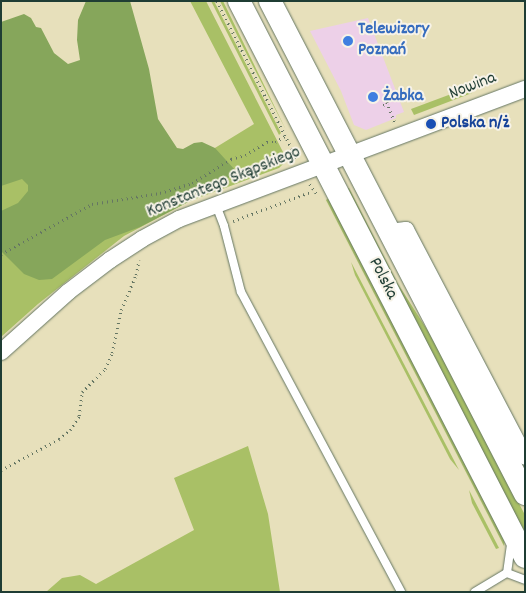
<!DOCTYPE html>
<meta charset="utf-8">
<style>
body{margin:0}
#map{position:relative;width:526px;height:593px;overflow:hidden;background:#e7e0bb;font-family:Dekko,sans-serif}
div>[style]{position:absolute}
.built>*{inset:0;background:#edd0e8}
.green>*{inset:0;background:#a9c066}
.forest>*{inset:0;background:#86a65b}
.path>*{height:2.5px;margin-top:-1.25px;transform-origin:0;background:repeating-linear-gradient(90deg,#657663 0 1px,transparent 0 5px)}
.roads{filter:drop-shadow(0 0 1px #657663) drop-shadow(0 0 1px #657663)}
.lane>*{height:8px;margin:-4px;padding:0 4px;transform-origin:4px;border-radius:4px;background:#fff}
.street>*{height:16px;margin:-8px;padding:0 8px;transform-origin:8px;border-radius:8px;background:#fff}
.secondary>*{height:22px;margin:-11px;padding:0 11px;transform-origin:11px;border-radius:11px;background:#fff}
.dots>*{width:14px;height:14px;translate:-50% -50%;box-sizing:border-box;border:2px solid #f7f3e8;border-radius:50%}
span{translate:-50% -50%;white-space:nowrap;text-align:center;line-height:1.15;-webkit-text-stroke:4px #f7f3e8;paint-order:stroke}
.shop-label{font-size:18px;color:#366cbe;font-weight:700}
.left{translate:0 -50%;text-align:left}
.street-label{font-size:18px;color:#1f3d34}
.transit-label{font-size:18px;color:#164399;font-weight:700}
.frame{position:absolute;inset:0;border:2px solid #1f3d34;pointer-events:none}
</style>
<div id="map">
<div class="built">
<i style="clip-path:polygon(368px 18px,404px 112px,396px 115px,396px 118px,366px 130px,354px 125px,341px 91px,310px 31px)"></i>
</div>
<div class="green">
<i style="clip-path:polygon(190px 1px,206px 1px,283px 152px,284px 163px,279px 168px,190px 201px,124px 236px,38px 304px,1px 337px,1px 75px,179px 170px,254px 124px)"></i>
<i style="clip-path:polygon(211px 1px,214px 1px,281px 133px,279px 135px)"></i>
<i style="clip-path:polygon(220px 1px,223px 1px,286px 130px,244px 49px)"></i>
<i style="clip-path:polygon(470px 87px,472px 93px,414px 115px,411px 109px)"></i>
<i style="clip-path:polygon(349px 188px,398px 284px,435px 342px,525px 515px,525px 535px,346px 189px)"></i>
<i style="clip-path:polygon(330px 197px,505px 539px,504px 546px,326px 200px)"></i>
<i style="clip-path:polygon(351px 262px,459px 470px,450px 459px,355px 275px)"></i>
<i style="clip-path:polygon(248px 446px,268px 514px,280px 592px,46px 592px,62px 578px,80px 575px,96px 584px,194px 530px,174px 478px)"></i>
<i style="clip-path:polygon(469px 490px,499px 548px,496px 549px,472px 503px)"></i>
</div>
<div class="forest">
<i style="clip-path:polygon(86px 1px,130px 1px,149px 69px,158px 119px,177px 148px,183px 149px,194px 143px,202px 142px,215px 148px,235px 170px,235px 174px,190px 201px,140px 227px,105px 240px,52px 279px,39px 280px,24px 274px,1px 251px,1px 211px,18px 203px,28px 191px,28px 185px,22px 179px,1px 186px,1px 22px,24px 14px,31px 18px,36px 27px,41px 28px,54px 53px,68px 64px,80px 60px,77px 40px,78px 20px)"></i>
</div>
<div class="path">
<i style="left:217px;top:1px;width:177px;rotate:63.1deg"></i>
<i style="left:387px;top:102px;width:22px;rotate:69deg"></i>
<i style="left:383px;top:105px;width:5px;rotate:-22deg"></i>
<i style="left:310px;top:184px;width:12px;rotate:55deg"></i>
<i style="left:233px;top:221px;width:85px;rotate:-20.6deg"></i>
<i style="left:1px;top:254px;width:104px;rotate:-28.8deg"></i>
<i style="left:92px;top:204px;width:69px;rotate:-9.2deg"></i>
<i style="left:160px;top:193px;width:34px;rotate:-17deg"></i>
<i style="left:192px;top:183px;width:46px;rotate:-31.6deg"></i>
<i style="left:231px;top:159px;width:15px;rotate:-16deg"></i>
<i style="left:245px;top:155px;width:26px;rotate:-31deg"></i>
<i style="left:267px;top:142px;width:8px"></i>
<i style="left:275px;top:142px;width:12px;rotate:-31deg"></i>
<i style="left:1px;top:470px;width:66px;rotate:-28.1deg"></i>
<i style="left:59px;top:439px;width:14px;rotate:-39deg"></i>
<i style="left:70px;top:430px;width:17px;rotate:-57deg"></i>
<i style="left:79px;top:416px;width:24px;rotate:-83deg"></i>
<i style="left:82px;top:392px;width:33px;rotate:-45deg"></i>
<i style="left:105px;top:369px;width:17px;rotate:-66deg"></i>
<i style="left:112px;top:353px;width:44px;rotate:-78.2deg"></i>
<i style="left:121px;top:310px;width:38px;rotate:-67deg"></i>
<i style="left:136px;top:275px;width:15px;rotate:-79deg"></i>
</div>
<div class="roads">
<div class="lane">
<i style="left:216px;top:205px;width:22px;rotate:69deg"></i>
<i style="left:224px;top:226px;width:68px;rotate:75.6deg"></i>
<i style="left:241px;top:292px;width:340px;rotate:61.9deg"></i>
<i style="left:507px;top:573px;width:19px;rotate:21deg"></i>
<i style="left:475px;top:592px;width:37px;rotate:-31deg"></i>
<i style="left:507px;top:573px;width:29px;rotate:-82deg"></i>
</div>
<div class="street">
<i style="left:389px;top:232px;width:17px;rotate:-7deg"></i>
<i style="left:406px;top:230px;width:256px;rotate:62.3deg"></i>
<i style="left:1px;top:352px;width:90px;rotate:-41.8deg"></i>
<i style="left:68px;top:292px;width:53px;rotate:-37.3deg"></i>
<i style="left:110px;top:260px;width:38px;rotate:-33deg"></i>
<i style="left:142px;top:239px;width:42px;rotate:-28.4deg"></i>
<i style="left:179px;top:219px;width:370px;rotate:-20.6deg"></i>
</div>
<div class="secondary">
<i style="left:239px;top:1px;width:625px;rotate:62.78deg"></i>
<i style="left:270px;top:1px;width:555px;rotate:62.65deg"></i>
</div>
</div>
<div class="dots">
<i style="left:348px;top:41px;background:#3f7fe0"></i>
<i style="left:373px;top:97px;background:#3f7fe0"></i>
<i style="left:431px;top:124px;background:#1a4fb4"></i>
</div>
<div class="shop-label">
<span class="left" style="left:358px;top:41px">Telewizory<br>Poznań</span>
<span class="left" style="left:383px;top:97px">Żabka</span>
</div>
<div class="street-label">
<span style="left:473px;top:87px;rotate:-21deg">Nowina</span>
<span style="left:224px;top:183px;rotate:-22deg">Konstantego Skąpskiego</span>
<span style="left:382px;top:279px;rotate:63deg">Polska</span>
</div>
<div class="transit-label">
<span class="left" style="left:441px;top:124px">Polska n/ż</span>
</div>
<div class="frame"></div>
</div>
